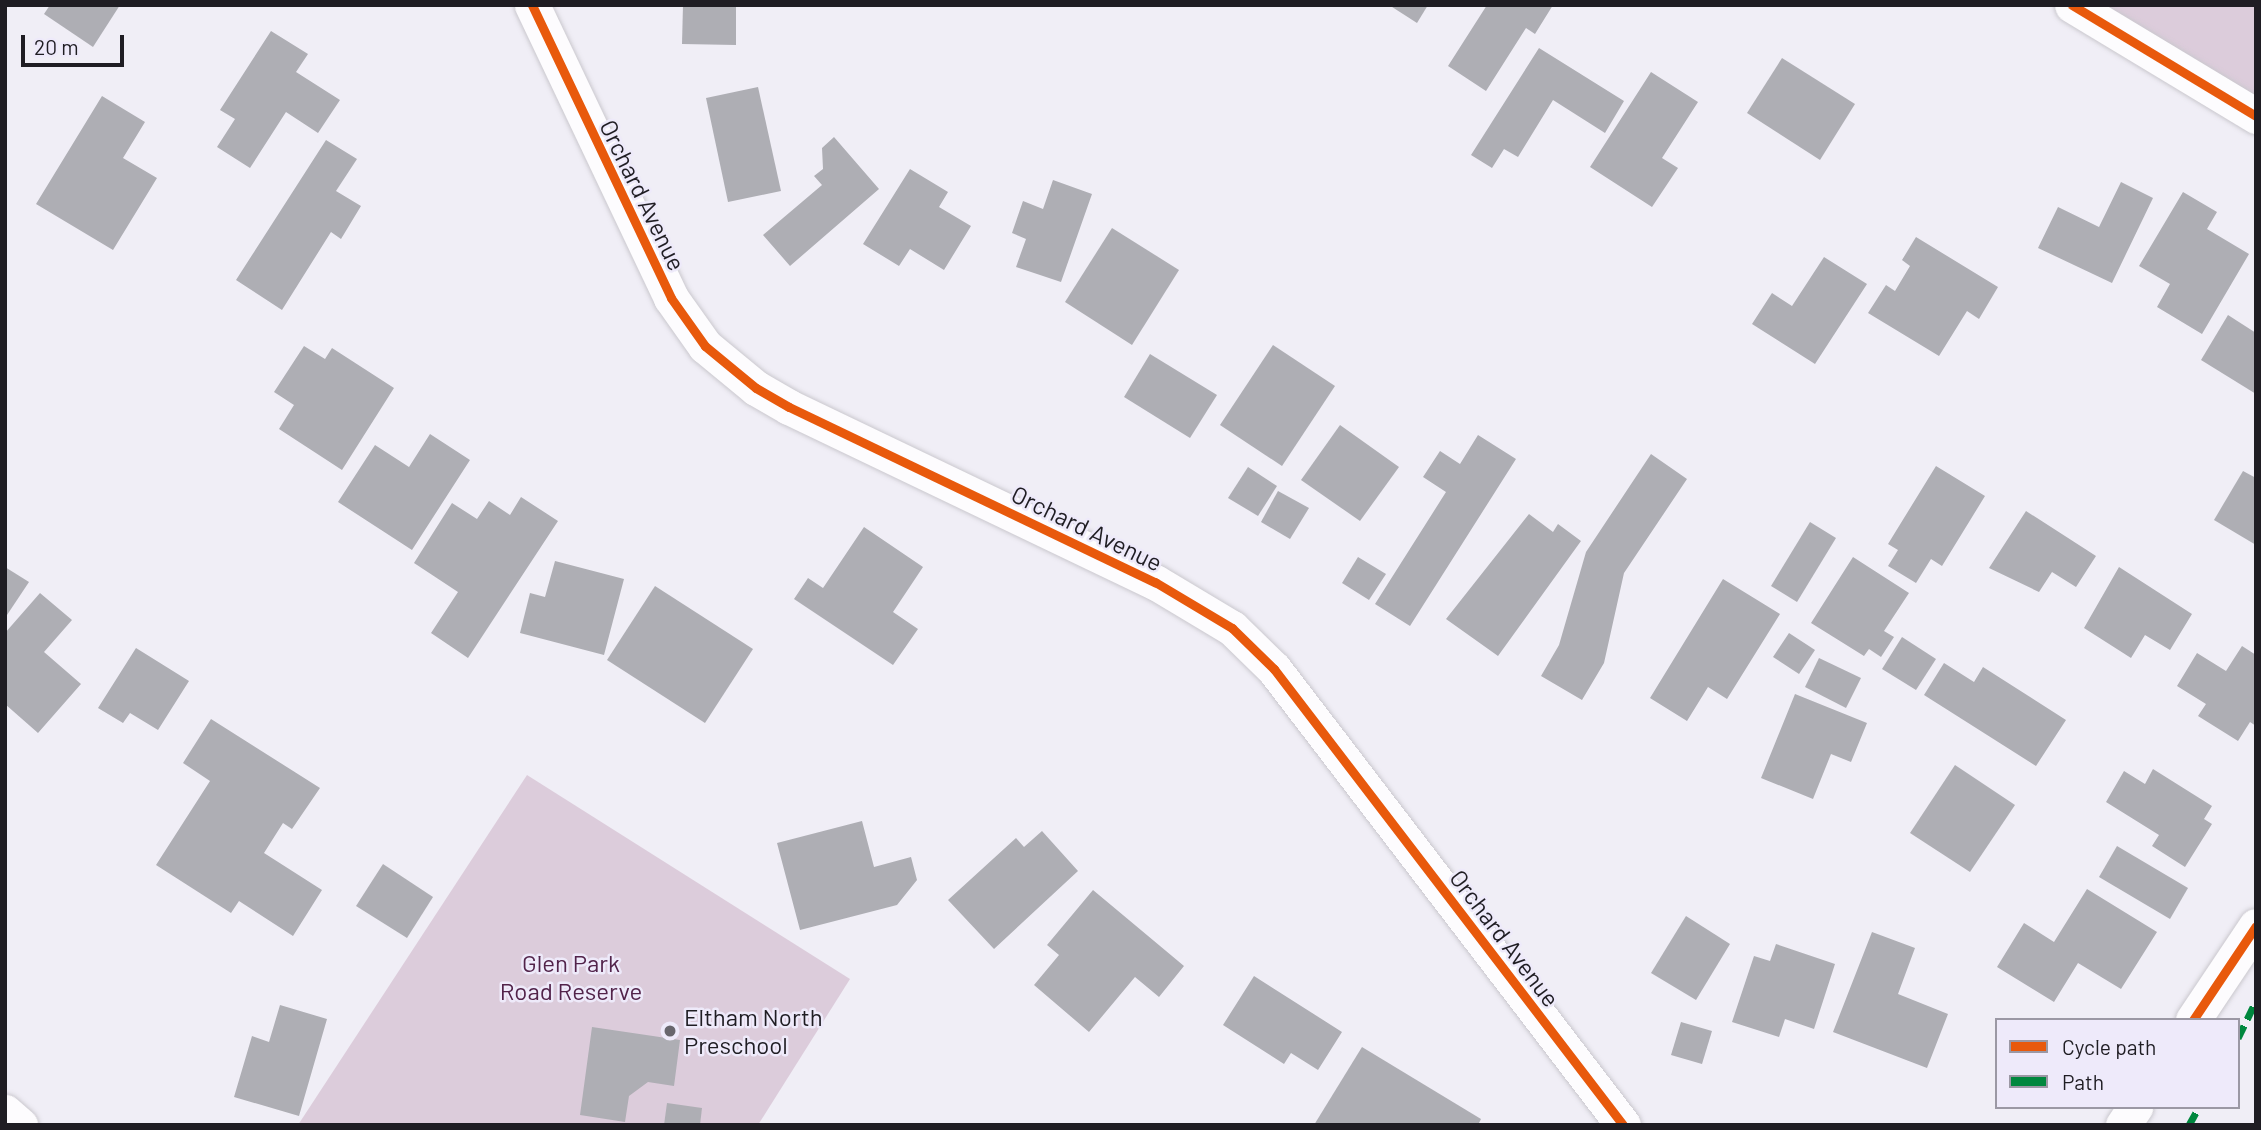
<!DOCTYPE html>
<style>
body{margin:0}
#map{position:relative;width:2261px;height:1130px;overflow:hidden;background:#f0eef6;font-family:Barlow,sans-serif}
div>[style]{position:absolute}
.green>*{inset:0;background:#dcccdb}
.building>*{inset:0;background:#aeaeb4}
.roads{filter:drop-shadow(0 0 2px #cac8ce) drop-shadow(0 0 2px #cac8ce)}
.minor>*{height:35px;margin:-17.5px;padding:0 17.5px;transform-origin:17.5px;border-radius:17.5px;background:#fdfcfe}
.quiet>*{height:7px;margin-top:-3.5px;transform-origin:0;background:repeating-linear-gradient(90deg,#00873e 0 14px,transparent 0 21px)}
.cycleway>*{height:9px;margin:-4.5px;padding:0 4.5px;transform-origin:4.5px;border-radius:4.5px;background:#e8590c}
.dots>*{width:19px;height:19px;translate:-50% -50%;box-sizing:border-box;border:4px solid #eeeafa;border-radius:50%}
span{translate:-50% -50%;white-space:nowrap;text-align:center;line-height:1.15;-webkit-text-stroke:5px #eeeafa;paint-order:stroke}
.street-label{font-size:24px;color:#1f1d23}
.park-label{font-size:24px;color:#52234a}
.poi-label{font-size:24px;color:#1f1d23}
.left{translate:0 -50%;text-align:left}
.frame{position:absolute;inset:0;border:7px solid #1f1d23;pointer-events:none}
.legend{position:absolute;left:1995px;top:1018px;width:245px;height:91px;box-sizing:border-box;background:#eeeafa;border:2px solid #9b98a4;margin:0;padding:9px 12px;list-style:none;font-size:21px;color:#1f1d23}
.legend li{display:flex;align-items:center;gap:14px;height:35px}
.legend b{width:35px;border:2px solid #9b98a4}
.scale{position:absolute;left:21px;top:35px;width:103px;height:32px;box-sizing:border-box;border:4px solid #1f1d23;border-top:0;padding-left:9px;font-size:21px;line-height:24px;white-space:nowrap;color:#1f1d23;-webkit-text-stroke:5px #eeeafa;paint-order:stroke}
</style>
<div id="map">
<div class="green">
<i style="clip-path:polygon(2104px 5px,2256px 5px,2256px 96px)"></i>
<i style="clip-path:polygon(527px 775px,850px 979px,758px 1125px,298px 1125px)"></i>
</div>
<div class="building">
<i style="clip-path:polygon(50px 5px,120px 5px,93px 47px,44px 14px)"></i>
<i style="clip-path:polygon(683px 5px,736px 5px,736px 45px,682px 44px)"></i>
<i style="clip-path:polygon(1389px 5px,1428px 5px,1417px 23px)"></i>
<i style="clip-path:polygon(1487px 5px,1553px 5px,1535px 34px,1526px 28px,1486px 91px,1448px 66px)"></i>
<i style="clip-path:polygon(271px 31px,308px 54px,296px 72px,340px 100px,318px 133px,286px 112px,250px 168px,217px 147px,235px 119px,220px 110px)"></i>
<i style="clip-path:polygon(1539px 48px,1624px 101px,1605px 133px,1553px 100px,1518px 157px,1504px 149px,1492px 168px,1471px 155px)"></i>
<i style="clip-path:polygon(1782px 58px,1855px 104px,1820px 160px,1747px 113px)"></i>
<i style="clip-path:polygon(1651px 72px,1698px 102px,1662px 158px,1678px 168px,1652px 207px,1590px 167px)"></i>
<i style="clip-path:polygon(758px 87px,781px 191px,728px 202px,706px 98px)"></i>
<i style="clip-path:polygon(102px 96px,145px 122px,123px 158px,157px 178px,113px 250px,36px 204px)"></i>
<i style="clip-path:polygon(834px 137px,879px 189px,790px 266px,763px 235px,822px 185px,814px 176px,823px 169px,822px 148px)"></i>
<i style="clip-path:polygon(326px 140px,357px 159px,336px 191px,361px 206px,341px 239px,331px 232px,282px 310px,236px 280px)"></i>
<i style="clip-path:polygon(910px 169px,948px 192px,939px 207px,971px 226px,944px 270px,910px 249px,899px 266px,863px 244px)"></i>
<i style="clip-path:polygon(1053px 180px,1092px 194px,1061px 282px,1016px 267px,1026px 239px,1012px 233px,1023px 201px,1043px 209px)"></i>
<i style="clip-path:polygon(2121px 182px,2153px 198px,2112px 283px,2038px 248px,2058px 207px,2099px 227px)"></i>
<i style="clip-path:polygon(2183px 192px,2217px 212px,2207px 229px,2249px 254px,2202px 334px,2157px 307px,2170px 284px,2139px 266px)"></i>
<i style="clip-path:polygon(1112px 228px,1179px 270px,1132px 345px,1065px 302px)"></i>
<i style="clip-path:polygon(1916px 237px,1998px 287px,1979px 319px,1967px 311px,1939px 356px,1868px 313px,1886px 285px,1895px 291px,1910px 266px,1902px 260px)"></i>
<i style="clip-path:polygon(1824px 257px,1867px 284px,1815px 364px,1752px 324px,1772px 293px,1792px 306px)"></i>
<i style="clip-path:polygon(2228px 315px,2256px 333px,2256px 394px,2201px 360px)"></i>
<i style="clip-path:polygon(1273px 345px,1335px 386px,1282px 466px,1220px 425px)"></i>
<i style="clip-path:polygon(304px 346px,325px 359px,332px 348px,394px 388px,342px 470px,279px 429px,294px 405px,274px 392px)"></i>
<i style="clip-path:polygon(1150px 354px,1217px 395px,1190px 438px,1124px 397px)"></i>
<i style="clip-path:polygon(1340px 425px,1399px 467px,1360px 521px,1301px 480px)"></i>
<i style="clip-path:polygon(430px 434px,470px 460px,412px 550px,338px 502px,375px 445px,409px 467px)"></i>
<i style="clip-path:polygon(1478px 435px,1516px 459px,1410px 626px,1375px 604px,1446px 492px,1423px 477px,1440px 451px,1460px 464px)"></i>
<i style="clip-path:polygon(1651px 454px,1687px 479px,1624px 573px,1604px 663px,1582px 700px,1541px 676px,1559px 645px,1586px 552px)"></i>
<i style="clip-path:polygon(1936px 466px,1985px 496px,1942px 566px,1931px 559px,1916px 583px,1888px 566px,1898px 550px,1888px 544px)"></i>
<i style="clip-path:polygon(1248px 467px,1277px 486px,1258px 516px,1228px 498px)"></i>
<i style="clip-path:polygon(2243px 471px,2256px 478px,2256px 545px,2214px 520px)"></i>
<i style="clip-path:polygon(1278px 491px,1309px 508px,1290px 539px,1261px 522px)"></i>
<i style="clip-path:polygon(521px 497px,558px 521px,468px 658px,431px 633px,458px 592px,414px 563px,452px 503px,477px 519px,489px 501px,510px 515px)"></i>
<i style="clip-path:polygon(2026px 511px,2096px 556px,2076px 587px,2052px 572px,2039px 592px,1989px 568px)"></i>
<i style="clip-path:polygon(1529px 514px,1553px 532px,1558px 524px,1581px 541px,1498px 656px,1446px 619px)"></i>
<i style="clip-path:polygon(1810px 522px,1836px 538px,1797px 602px,1771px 586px)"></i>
<i style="clip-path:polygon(864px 527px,923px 567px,893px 612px,918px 629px,893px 665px,794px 599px,808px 578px,823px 588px)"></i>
<i style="clip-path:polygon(1358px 557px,1386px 574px,1369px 600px,1342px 583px)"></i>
<i style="clip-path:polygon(1853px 557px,1909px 593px,1884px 631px,1894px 637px,1881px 657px,1869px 649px,1864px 656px,1811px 623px)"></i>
<i style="clip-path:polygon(555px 561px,624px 579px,604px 655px,520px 633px,530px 593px,545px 597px)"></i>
<i style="clip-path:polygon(5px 567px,29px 582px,5px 618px)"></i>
<i style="clip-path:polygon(2119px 567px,2192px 614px,2170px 650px,2145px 635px,2131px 658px,2084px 628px)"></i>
<i style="clip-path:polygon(1723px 579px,1780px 614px,1727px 699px,1708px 687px,1687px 721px,1650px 698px)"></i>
<i style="clip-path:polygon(655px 586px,753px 649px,705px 723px,607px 660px)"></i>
<i style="clip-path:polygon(40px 593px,72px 620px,44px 652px,81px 684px,38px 733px,5px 704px,5px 633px)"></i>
<i style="clip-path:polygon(1789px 633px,1815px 650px,1799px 674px,1773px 657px)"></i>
<i style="clip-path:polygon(1902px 637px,1936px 659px,1916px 690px,1882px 669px)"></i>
<i style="clip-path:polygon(2242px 646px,2256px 655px,2256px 726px,2250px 722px,2238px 741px,2198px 716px,2206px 704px,2177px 686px,2197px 653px,2226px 671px)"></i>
<i style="clip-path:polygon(136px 648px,189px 681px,158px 730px,130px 713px,123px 723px,98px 708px)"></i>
<i style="clip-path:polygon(1819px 658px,1861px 678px,1846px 708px,1805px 687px)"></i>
<i style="clip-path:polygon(1944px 663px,1974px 682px,1983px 667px,2066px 720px,2036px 766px,1924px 695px)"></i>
<i style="clip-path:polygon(1795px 694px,1867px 723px,1851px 762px,1831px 754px,1813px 799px,1761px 778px)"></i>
<i style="clip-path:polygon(211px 719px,320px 788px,292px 829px,283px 823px,264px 853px,322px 890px,293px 936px,239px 901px,231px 913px,156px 865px,210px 781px,183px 763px)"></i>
<i style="clip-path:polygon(1955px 765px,2015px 805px,1970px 872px,1910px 833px)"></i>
<i style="clip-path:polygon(2153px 769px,2212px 806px,2204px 819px,2212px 824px,2185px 867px,2152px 846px,2159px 835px,2106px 802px,2124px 771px,2145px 784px)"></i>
<i style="clip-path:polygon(862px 821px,874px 867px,911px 857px,917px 880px,897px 905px,800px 930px,777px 843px)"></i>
<i style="clip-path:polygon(1042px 831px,1078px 871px,994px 949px,948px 900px,1016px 838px,1024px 847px)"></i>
<i style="clip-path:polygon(2117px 846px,2188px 888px,2170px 919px,2099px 877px)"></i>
<i style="clip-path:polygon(383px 864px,433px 897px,407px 938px,356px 906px)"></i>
<i style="clip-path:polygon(2087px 889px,2157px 932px,2121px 989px,2078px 963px,2054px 1002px,1997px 967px,2024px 923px,2054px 942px)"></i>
<i style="clip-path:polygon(1093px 890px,1184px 966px,1159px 997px,1135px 977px,1089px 1032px,1034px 985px,1059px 955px,1047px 945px)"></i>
<i style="clip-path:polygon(1686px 916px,1730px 944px,1696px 1000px,1651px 973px)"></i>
<i style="clip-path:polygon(1872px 932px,1915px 948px,1898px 994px,1948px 1014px,1927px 1068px,1833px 1032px)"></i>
<i style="clip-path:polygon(1776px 944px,1835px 964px,1814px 1029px,1785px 1019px,1779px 1037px,1732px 1022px,1754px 956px,1770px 961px)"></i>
<i style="clip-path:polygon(1254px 976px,1342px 1032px,1318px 1070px,1291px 1053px,1284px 1064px,1223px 1025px)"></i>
<i style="clip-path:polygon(280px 1005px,327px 1019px,299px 1116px,234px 1097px,252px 1036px,269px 1042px)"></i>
<i style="clip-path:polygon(1681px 1022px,1712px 1031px,1702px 1064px,1671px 1055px)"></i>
<i style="clip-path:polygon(592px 1027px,680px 1040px,674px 1086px,648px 1082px,629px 1096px,625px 1122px,580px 1115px)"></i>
<i style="clip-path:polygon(1362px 1047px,1481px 1119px,1478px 1125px,1314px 1125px)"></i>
<i style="clip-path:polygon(667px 1103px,702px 1108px,700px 1125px,664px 1125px)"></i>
</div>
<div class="roads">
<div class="minor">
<i style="left:532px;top:5px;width:324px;rotate:64.6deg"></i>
<i style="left:671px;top:298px;width:59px;rotate:54.7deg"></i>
<i style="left:705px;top:346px;width:66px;rotate:39.5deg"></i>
<i style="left:756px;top:388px;width:38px;rotate:30deg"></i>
<i style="left:789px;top:407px;width:406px;rotate:25.6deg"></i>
<i style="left:1155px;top:582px;width:90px;rotate:30.9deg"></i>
<i style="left:1232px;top:628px;width:59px;rotate:44.3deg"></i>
<i style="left:1274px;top:669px;width:574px;rotate:52.57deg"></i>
<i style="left:2072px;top:5px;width:215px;rotate:31.1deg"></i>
<i style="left:2193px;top:1020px;width:113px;rotate:-56.2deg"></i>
<i style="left:5px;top:1112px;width:20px;rotate:41deg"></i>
<i style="left:2123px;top:1125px;width:22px;rotate:-56deg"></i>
</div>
</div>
<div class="quiet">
<i style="left:2238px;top:1038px;width:41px;rotate:-64.1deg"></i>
<i style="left:2189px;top:1125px;width:21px;rotate:-61deg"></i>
</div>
<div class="cycleway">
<i style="left:532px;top:5px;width:324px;rotate:64.6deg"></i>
<i style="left:671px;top:298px;width:59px;rotate:54.7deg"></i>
<i style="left:705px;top:346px;width:66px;rotate:39.5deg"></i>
<i style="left:756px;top:388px;width:38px;rotate:30deg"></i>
<i style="left:789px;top:407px;width:406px;rotate:25.6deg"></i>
<i style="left:1155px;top:582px;width:90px;rotate:30.9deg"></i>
<i style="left:1232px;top:628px;width:59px;rotate:44.3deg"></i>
<i style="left:1274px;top:669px;width:574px;rotate:52.57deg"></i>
<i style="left:2072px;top:5px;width:215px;rotate:31.1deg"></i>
<i style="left:2193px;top:1020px;width:113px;rotate:-56.2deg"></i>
</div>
<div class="dots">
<i style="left:670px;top:1031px;background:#68666d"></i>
</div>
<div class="street-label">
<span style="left:643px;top:195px;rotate:64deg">Orchard Avenue</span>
<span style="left:1087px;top:528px;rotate:26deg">Orchard Avenue</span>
<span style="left:1505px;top:938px;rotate:53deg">Orchard Avenue</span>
</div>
<div class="park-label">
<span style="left:571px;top:977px">Glen Park<br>Road Reserve</span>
</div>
<div class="poi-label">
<span class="left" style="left:684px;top:1031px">Eltham North<br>Preschool</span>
</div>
<div class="frame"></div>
<ul class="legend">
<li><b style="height:9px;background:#e8590c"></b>Cycle path</li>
<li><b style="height:9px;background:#00873e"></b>Path</li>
</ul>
<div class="scale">20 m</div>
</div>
